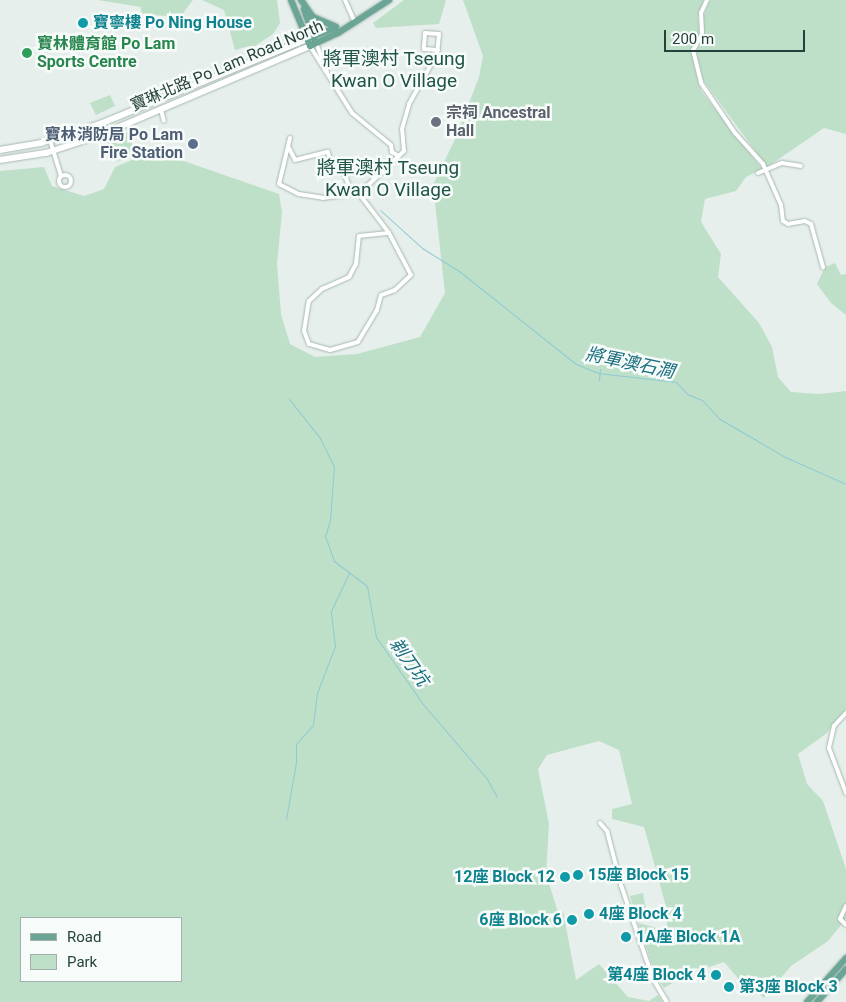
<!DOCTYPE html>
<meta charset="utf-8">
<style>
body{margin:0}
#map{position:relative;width:846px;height:1002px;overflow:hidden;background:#e6efeb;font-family:Roboto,"Noto Sans TC",sans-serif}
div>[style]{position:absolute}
.green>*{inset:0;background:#bfe0c8}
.stream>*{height:1px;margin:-0.5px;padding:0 0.5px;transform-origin:0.5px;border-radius:0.5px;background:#8ec9d4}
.roads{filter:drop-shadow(0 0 1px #a8b8b2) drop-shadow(0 0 1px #a8b8b2)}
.minor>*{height:4px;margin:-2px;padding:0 2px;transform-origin:2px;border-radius:2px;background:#fff}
.minor>.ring{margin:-2px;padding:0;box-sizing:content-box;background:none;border:4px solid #fff;border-radius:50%}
.secondary>*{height:5.5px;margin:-2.75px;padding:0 2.75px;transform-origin:2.75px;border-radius:2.75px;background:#fff}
.primary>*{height:6px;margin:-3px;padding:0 3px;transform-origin:3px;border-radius:3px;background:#6aa596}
.dots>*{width:14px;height:14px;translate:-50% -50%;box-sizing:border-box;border:2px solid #f7fbf9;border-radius:50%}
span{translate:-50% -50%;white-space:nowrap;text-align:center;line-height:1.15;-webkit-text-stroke:5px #f7fbf9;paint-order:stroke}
.culture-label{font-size:16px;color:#0d838f;font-weight:700}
.left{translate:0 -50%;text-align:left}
.right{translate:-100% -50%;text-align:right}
.leisure-label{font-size:16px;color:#27864d;font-weight:700}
.street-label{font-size:16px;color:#24423a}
.worship-label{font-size:16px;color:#5b616d;font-weight:700}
.service-label{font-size:16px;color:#4e5e75;font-weight:700}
.water-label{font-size:18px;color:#1c6f80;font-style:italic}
.quarter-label{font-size:19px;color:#1f5548}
.legend{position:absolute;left:20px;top:917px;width:162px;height:65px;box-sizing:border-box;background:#f7fbf9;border:1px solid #a3b1ad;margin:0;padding:6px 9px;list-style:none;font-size:15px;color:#24423a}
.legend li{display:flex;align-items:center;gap:10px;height:25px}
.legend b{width:25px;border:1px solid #a3b1ad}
.scale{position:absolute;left:664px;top:30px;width:141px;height:22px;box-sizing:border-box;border:2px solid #24423a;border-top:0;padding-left:6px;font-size:15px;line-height:18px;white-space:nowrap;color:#24423a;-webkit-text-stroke:4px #f7fbf9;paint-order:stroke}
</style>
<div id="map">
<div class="green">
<i style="clip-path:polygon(98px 0,193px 0,180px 17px,141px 14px,141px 7px)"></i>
<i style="clip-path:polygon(202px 0,277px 0,280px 23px,273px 34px,250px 49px,249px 46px,235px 50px,224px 10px)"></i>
<i style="clip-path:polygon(404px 0,446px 0,439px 24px,376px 28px,373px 23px)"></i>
<i style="clip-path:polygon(evenodd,463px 0,704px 0,698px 18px,700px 37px,691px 50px,698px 82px,702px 92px,762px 169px,746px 177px,736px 191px,705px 199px,701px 222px,721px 254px,718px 277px,759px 323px,772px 347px,778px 377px,791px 392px,819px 394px,846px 391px,846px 709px,827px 733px,798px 754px,807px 784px,823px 801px,846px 869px,846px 919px,828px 941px,791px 966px,764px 998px,747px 983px,744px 985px,724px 962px,686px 975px,664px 988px,656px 976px,638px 923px,658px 928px,667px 926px,667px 910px,644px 827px,612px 819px,612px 809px,632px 804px,619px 750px,599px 741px,547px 755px,538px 769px,549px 824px,546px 874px,558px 912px,563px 911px,576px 980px,599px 964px,628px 997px,649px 1001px,658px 995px,663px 1002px,0 1002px,0 171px,44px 167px,52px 186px,84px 196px,104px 189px,115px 167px,142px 156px,175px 158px,279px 194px,282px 212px,277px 264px,281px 314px,290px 344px,315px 357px,357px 354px,420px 337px,445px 293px,433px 185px,456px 137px,479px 77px,483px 56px,463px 0,21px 918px,181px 918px,181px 981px,21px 981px,21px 918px)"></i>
<i style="clip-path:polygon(710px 0,846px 0,846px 134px,824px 128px,767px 167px,703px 80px,696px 51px,704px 39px,703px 18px)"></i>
<i style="clip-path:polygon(110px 95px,115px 106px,96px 115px,90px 103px)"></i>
<i style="clip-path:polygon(128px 131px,135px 154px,117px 162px,104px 141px)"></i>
<i style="clip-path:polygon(835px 263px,841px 275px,846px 274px,846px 315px,831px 303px,817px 284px,825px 267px)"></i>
<i style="clip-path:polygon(643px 893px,647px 915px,637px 917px,630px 896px)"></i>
</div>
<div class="stream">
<i style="left:380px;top:210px;width:57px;rotate:42.1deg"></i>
<i style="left:422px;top:248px;width:44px;rotate:31.9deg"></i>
<i style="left:459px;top:271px;width:149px;rotate:38.5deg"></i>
<i style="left:576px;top:364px;width:24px;rotate:22deg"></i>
<i style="left:598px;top:373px;width:79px;rotate:6.6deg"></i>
<i style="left:676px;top:382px;width:16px;rotate:47deg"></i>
<i style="left:687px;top:394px;width:16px;rotate:22deg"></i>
<i style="left:702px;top:400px;width:26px;rotate:47deg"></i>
<i style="left:720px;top:419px;width:75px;rotate:30.3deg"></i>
<i style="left:785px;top:457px;width:67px;rotate:23.9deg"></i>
<i style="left:599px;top:380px;width:11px;rotate:-85deg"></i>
<i style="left:289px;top:399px;width:50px;rotate:51.5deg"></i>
<i style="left:320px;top:438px;width:32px;rotate:64deg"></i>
<i style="left:334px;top:467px;width:53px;rotate:94.3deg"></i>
<i style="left:330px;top:520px;width:17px;rotate:107deg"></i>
<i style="left:325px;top:536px;width:27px;rotate:70deg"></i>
<i style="left:334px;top:561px;width:41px;rotate:37.1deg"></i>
<i style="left:367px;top:586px;width:52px;rotate:80deg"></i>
<i style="left:376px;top:637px;width:82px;rotate:55deg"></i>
<i style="left:423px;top:704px;width:99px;rotate:49.5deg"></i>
<i style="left:487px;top:779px;width:21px;rotate:61deg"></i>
<i style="left:286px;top:819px;width:58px;rotate:-80deg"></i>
<i style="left:296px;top:762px;width:18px;rotate:-90deg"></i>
<i style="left:296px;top:744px;width:25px;rotate:-48deg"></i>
<i style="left:313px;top:725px;width:32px;rotate:-83deg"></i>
<i style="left:317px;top:693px;width:50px;rotate:-69deg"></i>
<i style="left:335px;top:646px;width:35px;rotate:-97deg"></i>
<i style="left:331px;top:611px;width:42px;rotate:-64.7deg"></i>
</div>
<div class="roads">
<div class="minor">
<i style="left:345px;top:0;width:24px;rotate:66deg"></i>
<i style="left:707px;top:0;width:14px;rotate:115deg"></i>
<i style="left:701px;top:13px;width:21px;rotate:87deg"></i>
<i style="left:702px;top:34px;width:18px;rotate:119deg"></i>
<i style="left:693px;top:50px;width:34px;rotate:76deg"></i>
<i style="left:701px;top:83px;width:60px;rotate:55.8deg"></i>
<i style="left:735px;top:133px;width:42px;rotate:47.9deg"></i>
<i style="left:763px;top:164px;width:45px;rotate:66.3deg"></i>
<i style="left:781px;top:205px;width:16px;rotate:83deg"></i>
<i style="left:783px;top:221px;width:6px;rotate:31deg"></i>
<i style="left:788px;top:224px;width:17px;rotate:-10deg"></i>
<i style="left:805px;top:221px;width:7px;rotate:27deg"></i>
<i style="left:811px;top:224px;width:45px;rotate:74.4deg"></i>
<i style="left:316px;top:43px;width:30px;rotate:69deg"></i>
<i style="left:310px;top:46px;width:79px;rotate:57.9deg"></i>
<i style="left:352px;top:113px;width:50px;rotate:39.4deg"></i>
<i style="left:161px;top:110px;width:11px;rotate:75deg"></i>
<i style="left:290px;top:138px;width:47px;rotate:103.4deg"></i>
<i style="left:279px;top:184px;width:22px;rotate:27deg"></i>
<i style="left:299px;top:194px;width:24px;rotate:9deg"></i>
<i style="left:323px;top:198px;width:21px;rotate:-8deg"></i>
<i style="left:344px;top:195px;width:25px;rotate:-21deg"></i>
<i style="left:367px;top:186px;width:51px;rotate:-43.4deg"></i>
<i style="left:404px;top:151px;width:22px;rotate:-95deg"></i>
<i style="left:402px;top:129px;width:26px;rotate:-74deg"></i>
<i style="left:409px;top:104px;width:57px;rotate:-60.8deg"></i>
<i style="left:437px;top:54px;width:20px;rotate:-84deg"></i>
<i style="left:439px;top:34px;width:14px;rotate:-176deg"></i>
<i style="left:425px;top:33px;width:16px;rotate:94deg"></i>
<i style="left:424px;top:49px;width:14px;rotate:4deg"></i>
<i style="left:50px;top:140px;width:38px;rotate:73deg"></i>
<i style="left:391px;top:145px;width:7px;rotate:82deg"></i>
<i style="left:392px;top:152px;width:6px;rotate:31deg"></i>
<i style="left:289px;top:148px;width:13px;rotate:63deg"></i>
<i style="left:295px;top:160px;width:34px;rotate:-14deg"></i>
<i style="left:328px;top:152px;width:16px;rotate:76deg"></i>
<i style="left:332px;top:168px;width:10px;rotate:6deg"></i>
<i style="left:342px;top:169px;width:26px;rotate:67deg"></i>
<i style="left:758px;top:173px;width:26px;rotate:-23deg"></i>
<i style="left:782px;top:163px;width:19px;rotate:9deg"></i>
<i class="ring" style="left:59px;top:175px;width:8px;height:8px"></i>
<i style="left:357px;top:191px;width:53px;rotate:52.7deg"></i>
<i style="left:389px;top:233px;width:47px;rotate:62.4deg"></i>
<i style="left:411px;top:275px;width:22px;rotate:137deg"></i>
<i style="left:395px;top:290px;width:15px;rotate:160deg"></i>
<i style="left:381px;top:295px;width:16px;rotate:105deg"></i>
<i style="left:377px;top:310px;width:37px;rotate:121deg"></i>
<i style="left:358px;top:342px;width:29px;rotate:164deg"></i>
<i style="left:330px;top:350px;width:22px;rotate:-164deg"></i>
<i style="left:309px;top:344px;width:14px;rotate:-111deg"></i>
<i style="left:304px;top:331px;width:30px;rotate:-81deg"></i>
<i style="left:309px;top:301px;width:18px;rotate:-43deg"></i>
<i style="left:322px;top:289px;width:30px;rotate:-24deg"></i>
<i style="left:349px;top:277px;width:15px;rotate:-62deg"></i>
<i style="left:356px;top:264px;width:28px;rotate:-84deg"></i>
<i style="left:359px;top:236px;width:30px;rotate:-6deg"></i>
<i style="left:846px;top:713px;width:18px;rotate:133deg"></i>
<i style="left:834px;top:726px;width:23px;rotate:103deg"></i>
<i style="left:829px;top:748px;width:48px;rotate:69.3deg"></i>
<i style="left:600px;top:823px;width:11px;rotate:49deg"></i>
<i style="left:607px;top:831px;width:56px;rotate:75.5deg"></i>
<i style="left:621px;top:885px;width:99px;rotate:71.2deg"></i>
<i style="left:653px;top:979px;width:27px;rotate:59deg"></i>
<i style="left:846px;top:906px;width:14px;rotate:115deg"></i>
<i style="left:840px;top:919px;width:8px;rotate:45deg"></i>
</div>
<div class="secondary">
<i style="left:0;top:150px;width:42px;rotate:-9.7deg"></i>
<i style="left:41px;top:143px;width:62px;rotate:-17.9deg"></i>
<i style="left:100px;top:124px;width:224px;rotate:-22.3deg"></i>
<i style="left:0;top:160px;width:47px;rotate:-8.7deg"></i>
<i style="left:46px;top:153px;width:55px;rotate:-18.1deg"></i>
<i style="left:98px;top:136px;width:230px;rotate:-23deg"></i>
</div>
<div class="primary">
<i style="left:291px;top:0;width:50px;rotate:67.6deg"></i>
<i style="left:310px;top:46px;width:31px;rotate:-25deg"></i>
<i style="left:338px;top:33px;width:61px;rotate:-32.9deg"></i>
<i style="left:301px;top:0;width:21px;rotate:55deg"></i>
<i style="left:313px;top:17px;width:25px;rotate:23deg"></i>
<i style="left:304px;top:9px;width:36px;rotate:71deg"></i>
<i style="left:309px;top:38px;width:28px;rotate:-21deg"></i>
<i style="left:807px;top:1002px;width:59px;rotate:-48.4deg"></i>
<i style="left:817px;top:1002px;width:44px;rotate:-48.7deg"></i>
</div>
</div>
<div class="dots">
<i style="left:83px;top:23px;background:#0f9aa8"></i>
<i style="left:27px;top:53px;background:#2e9e5b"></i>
<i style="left:436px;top:122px;background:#6b7280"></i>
<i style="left:193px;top:144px;background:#5c6f8a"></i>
<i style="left:578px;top:875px;background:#0f9aa8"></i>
<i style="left:565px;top:877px;background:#0f9aa8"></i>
<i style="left:589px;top:914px;background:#0f9aa8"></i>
<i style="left:572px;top:920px;background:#0f9aa8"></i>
<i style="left:626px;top:937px;background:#0f9aa8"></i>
<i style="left:716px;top:975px;background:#0f9aa8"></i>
<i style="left:729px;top:987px;background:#0f9aa8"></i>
</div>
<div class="culture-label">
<span class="left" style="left:93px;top:23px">寶寧樓 Po Ning House</span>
<span class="left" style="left:588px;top:875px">15座 Block 15</span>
<span class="right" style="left:555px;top:877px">12座 Block 12</span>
<span class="left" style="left:599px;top:914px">4座 Block 4</span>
<span class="right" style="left:562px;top:920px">6座 Block 6</span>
<span class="left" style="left:636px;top:937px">1A座 Block 1A</span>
<span class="right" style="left:706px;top:975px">第4座 Block 4</span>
<span class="left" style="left:739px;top:987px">第3座 Block 3</span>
</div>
<div class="leisure-label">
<span class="left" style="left:37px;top:53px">寶林體育館 Po Lam<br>Sports Centre</span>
</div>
<div class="street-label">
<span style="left:227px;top:66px;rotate:-23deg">寶琳北路 Po Lam Road North</span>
</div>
<div class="worship-label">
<span class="left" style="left:446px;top:122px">宗祠 Ancestral<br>Hall</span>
</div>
<div class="service-label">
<span class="right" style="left:183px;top:144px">寶林消防局 Po Lam<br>Fire Station</span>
</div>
<div class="water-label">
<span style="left:630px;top:363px;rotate:12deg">將軍澳石澗</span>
<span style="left:409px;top:662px;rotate:55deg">剃刀坑</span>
</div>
<div class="quarter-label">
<span style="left:394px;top:70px">將軍澳村 Tseung<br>Kwan O Village</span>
<span style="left:388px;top:179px">將軍澳村 Tseung<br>Kwan O Village</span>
</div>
<ul class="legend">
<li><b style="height:6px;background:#6aa596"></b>Road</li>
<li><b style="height:14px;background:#bfe0c8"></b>Park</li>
</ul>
<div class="scale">200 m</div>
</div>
